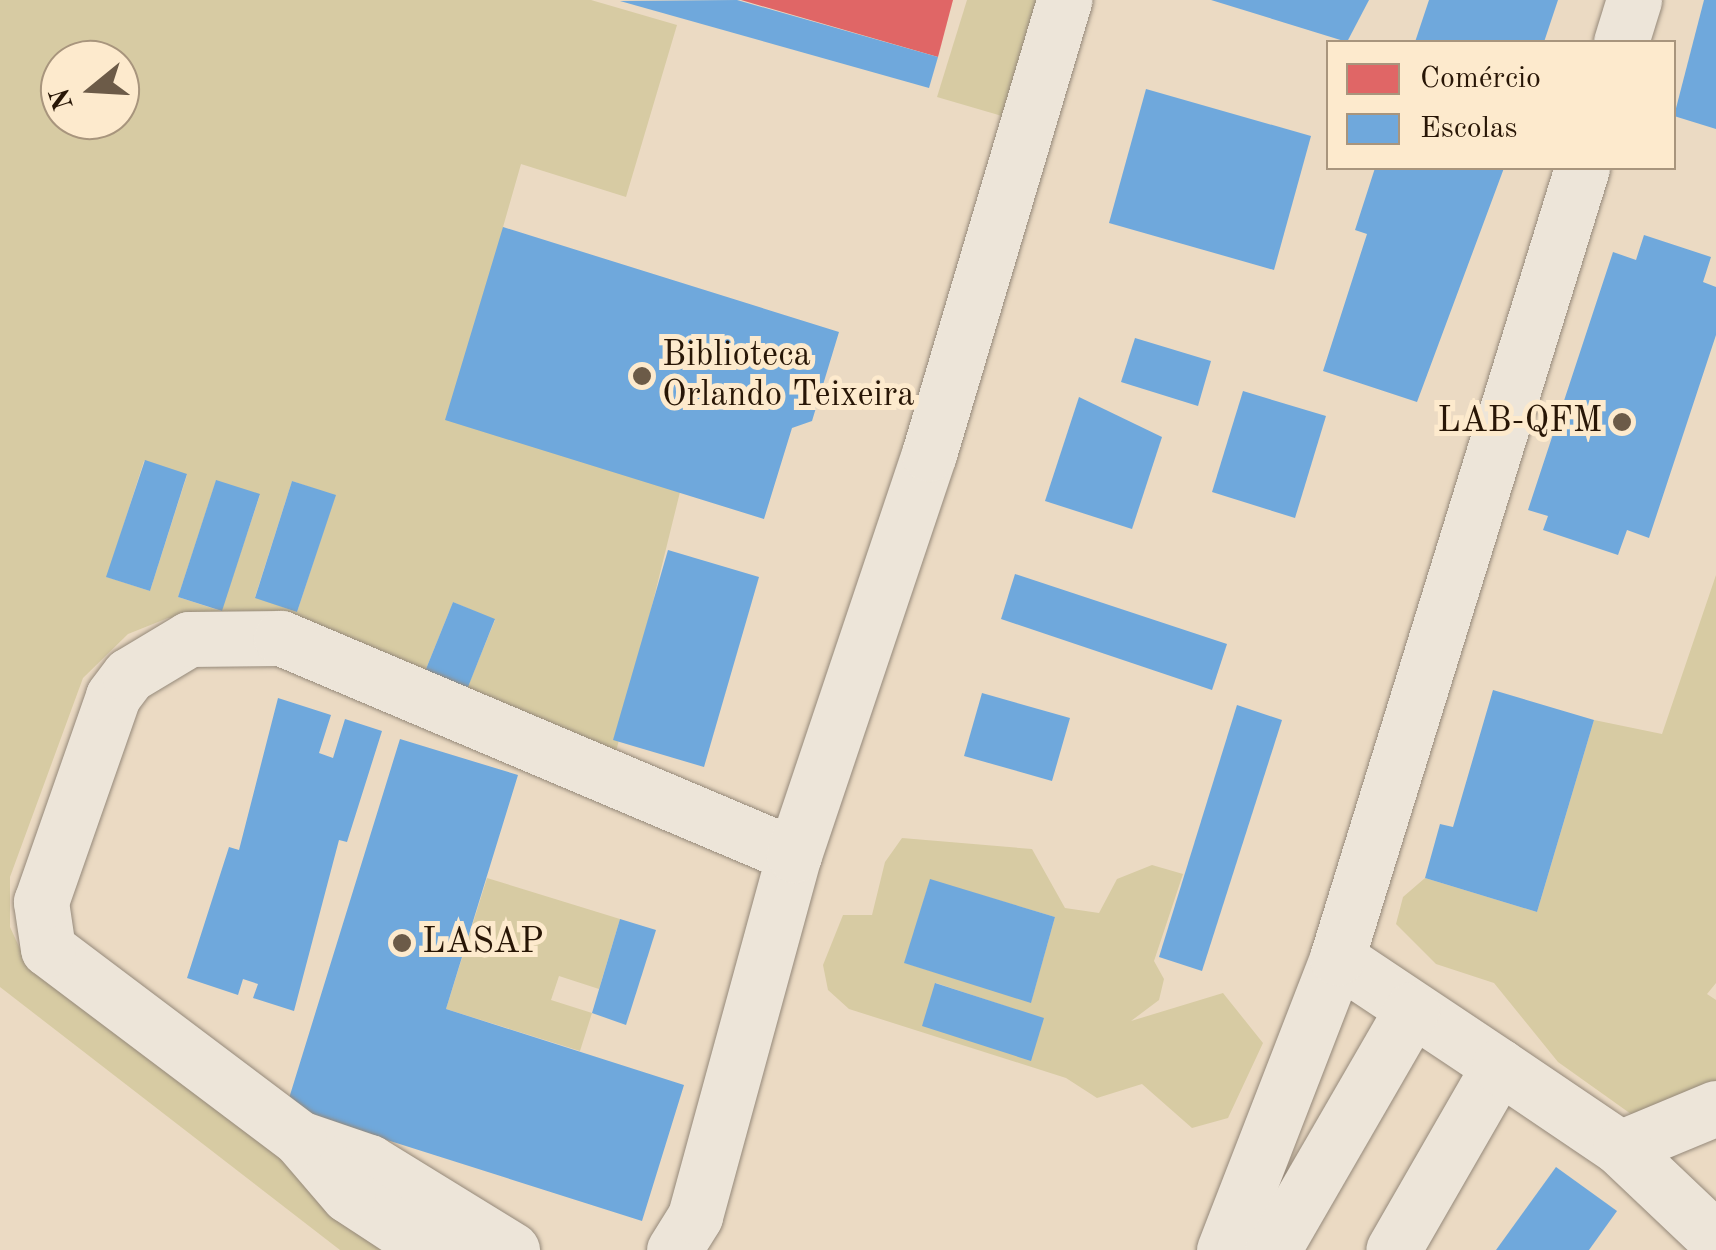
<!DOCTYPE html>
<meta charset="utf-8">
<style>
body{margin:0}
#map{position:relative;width:1716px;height:1250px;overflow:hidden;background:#ebdac3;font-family:"Old Standard TT",serif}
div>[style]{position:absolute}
.green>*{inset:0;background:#d7cba3}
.shops>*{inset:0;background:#e06666}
.schools>*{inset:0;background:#6fa8dc}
.roads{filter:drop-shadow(0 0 2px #95897a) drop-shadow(0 0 2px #95897a)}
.minor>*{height:55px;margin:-27.5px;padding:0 27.5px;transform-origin:27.5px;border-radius:27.5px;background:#ede5d9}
.dots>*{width:28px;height:28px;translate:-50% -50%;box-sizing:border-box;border:5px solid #fdeacd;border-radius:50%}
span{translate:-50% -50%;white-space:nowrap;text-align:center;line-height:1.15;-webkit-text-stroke:10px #fdeacd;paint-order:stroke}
.poi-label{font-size:35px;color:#281606}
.left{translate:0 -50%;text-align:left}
.right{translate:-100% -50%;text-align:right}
.legend{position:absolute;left:1326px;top:40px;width:350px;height:130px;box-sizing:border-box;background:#fdeacd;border:2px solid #a8957d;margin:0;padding:12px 18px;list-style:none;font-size:30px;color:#281606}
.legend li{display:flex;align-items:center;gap:20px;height:50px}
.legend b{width:50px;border:2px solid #a8957d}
.north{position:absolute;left:40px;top:40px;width:100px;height:100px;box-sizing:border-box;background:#fdeacd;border:2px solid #a8957d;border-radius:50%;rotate:252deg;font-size:28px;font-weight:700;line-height:40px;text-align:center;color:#281606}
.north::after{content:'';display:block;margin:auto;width:35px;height:45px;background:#6c5b48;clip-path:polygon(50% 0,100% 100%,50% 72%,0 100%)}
</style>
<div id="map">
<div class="green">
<i style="clip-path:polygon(evenodd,0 0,591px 0,677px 25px,626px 197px,521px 164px,503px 227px,680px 492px,614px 760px,212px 615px,168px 618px,128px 634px,83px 678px,10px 877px,10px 927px,26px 962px,406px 1250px,340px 1250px,0 987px,0 0,60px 60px,120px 60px,120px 120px,60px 120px,60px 60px,0 0,144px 461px,187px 475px,150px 591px,107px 577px,144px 461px,0 0,216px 481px,260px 495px,221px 611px,178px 597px,216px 481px,0 0,292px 481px,335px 496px,297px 612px,255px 597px,292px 481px,0 0,453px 602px,495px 620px,466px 691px,424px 674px,453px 602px)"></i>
<i style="clip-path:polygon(967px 0,1037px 0,1002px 116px,937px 97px)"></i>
<i style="clip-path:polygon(1716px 575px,1716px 983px,1707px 994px,1716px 1000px,1716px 1094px,1638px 1119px,1558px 1062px,1494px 983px,1436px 964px,1396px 924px,1403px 897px,1425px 878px,1537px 912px,1594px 720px,1662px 734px)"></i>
<i style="clip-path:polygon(evenodd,902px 838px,1032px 849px,1065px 908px,1099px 913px,1117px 879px,1152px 865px,1183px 874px,1154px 961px,1164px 979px,1159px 1000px,1131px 1021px,1223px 993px,1263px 1043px,1228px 1118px,1192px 1128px,1142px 1084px,1097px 1098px,1066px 1078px,849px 1009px,828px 990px,823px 965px,843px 915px,872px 915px,885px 862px,902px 838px,930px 880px,1055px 917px,1031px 1002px,905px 963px,930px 880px,902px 838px,936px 983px,1044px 1019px,923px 1025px,936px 983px)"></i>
<i style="clip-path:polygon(487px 878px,620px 919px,599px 989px,559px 976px,551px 1000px,592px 1013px,580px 1051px,446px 1009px)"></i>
</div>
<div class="shops">
<i style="clip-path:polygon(741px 0,953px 0,938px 57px)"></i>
</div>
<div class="schools">
<i style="clip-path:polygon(737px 0,938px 57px,929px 88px,620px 1px)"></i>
<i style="clip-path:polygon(1211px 0,1369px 0,1347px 42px)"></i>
<i style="clip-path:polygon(1429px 0,1558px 0,1544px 42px,1415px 42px)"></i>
<i style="clip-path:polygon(1704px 0,1716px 0,1716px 129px,1674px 116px)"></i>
<i style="clip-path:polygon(1146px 89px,1311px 136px,1274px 270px,1109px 223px)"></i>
<i style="clip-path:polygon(1375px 168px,1504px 168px,1417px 402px,1323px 371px,1367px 234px,1355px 230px)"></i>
<i style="clip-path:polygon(503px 227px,839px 332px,812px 421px,792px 428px,764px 519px,445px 420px)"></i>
<i style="clip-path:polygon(1644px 235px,1711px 257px,1703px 282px,1716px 287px,1716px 335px,1649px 538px,1627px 530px,1618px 555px,1543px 530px,1548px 516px,1528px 510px,1613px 252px,1636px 260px)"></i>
<i style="clip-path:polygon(1135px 338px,1211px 361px,1198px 406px,1121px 382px)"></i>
<i style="clip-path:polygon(1243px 391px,1326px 416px,1295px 518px,1212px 492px)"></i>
<i style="clip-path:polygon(1079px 397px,1162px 437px,1132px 529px,1045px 501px)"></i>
<i style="clip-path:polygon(145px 460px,187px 474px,150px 591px,106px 577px)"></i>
<i style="clip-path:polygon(216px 480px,260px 494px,222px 611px,178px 597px)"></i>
<i style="clip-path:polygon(292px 481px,336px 495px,297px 612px,255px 598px)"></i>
<i style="clip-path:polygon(668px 550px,759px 577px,704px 767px,613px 740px)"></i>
<i style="clip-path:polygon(1015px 574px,1227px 644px,1212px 690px,1001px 619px)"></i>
<i style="clip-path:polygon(453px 602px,495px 619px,466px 692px,424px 674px)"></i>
<i style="clip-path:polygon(1493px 690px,1594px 720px,1537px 912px,1425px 878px,1440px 824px,1453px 827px)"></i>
<i style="clip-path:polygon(982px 693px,1070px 718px,1052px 781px,964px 756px)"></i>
<i style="clip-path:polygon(278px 698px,331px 715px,319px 753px,333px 758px,345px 719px,382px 731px,347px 842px,339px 840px,294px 1011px,253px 998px,258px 984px,243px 979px,238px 995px,187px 978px,229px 847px,239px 850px)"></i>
<i style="clip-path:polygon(1237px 705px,1282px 720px,1202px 971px,1159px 957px)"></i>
<i style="clip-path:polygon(400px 739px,518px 775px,446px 1009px,684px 1085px,642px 1221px,286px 1108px)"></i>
<i style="clip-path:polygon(930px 879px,1055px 917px,1031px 1003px,904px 963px)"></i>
<i style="clip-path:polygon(620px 919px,656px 930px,626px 1025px,592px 1013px)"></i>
<i style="clip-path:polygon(935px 983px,1044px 1018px,1031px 1061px,922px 1026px)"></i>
<i style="clip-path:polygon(1556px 1167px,1617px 1211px,1589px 1250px,1496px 1250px)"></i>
</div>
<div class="roads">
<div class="minor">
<i style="left:1621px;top:42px;width:44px;rotate:-72.8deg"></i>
<i style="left:1337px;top:958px;width:195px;rotate:33.7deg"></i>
<i style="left:1499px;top:1066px;width:212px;rotate:119.9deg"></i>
<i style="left:1499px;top:1066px;width:146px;rotate:34.1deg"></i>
<i style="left:1716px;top:1108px;width:104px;rotate:157.4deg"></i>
<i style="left:1620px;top:1148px;width:132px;rotate:43.5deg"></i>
<i style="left:302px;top:1139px;width:71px;rotate:18.9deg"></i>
<i style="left:369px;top:1162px;width:168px;rotate:31.6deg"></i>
<i style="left:432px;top:1250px;width:100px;rotate:-146.8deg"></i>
<i style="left:348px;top:1195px;width:75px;rotate:-130.7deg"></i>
<i style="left:299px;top:1138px;width:314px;rotate:-143deg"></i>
<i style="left:48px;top:949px;width:48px;rotate:-98.5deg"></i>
<i style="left:41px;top:902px;width:218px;rotate:-70.7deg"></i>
<i style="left:113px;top:696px;width:26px;rotate:-53deg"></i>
<i style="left:129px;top:675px;width:70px;rotate:-31deg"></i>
<i style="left:189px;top:639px;width:92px;rotate:-0.6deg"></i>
<i style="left:281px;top:638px;width:557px;rotate:22.93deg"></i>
<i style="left:674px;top:1250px;width:40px;rotate:-58deg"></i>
<i style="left:695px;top:1216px;width:374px;rotate:-74.7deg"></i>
<i style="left:794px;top:855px;width:423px;rotate:-71.4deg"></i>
<i style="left:929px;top:454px;width:474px;rotate:-73.4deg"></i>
<i style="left:1224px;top:1250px;width:313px;rotate:-68.8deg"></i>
<i style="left:1337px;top:958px;width:827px;rotate:-72.77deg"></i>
<i style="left:1273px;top:1250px;width:278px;rotate:-60deg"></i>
</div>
</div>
<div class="dots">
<i style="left:642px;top:376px;background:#6c5b48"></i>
<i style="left:1622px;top:422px;background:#6c5b48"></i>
<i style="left:402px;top:943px;background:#6c5b48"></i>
</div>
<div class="poi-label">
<span class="left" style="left:662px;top:376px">Biblioteca<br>Orlando Teixeira</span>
<span class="right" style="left:1602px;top:422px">LAB-QFM</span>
<span class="left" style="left:422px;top:943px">LASAP</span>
</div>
<ul class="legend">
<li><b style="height:28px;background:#e06666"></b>Comércio</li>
<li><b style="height:28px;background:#6fa8dc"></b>Escolas</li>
</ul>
<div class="north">N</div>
</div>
